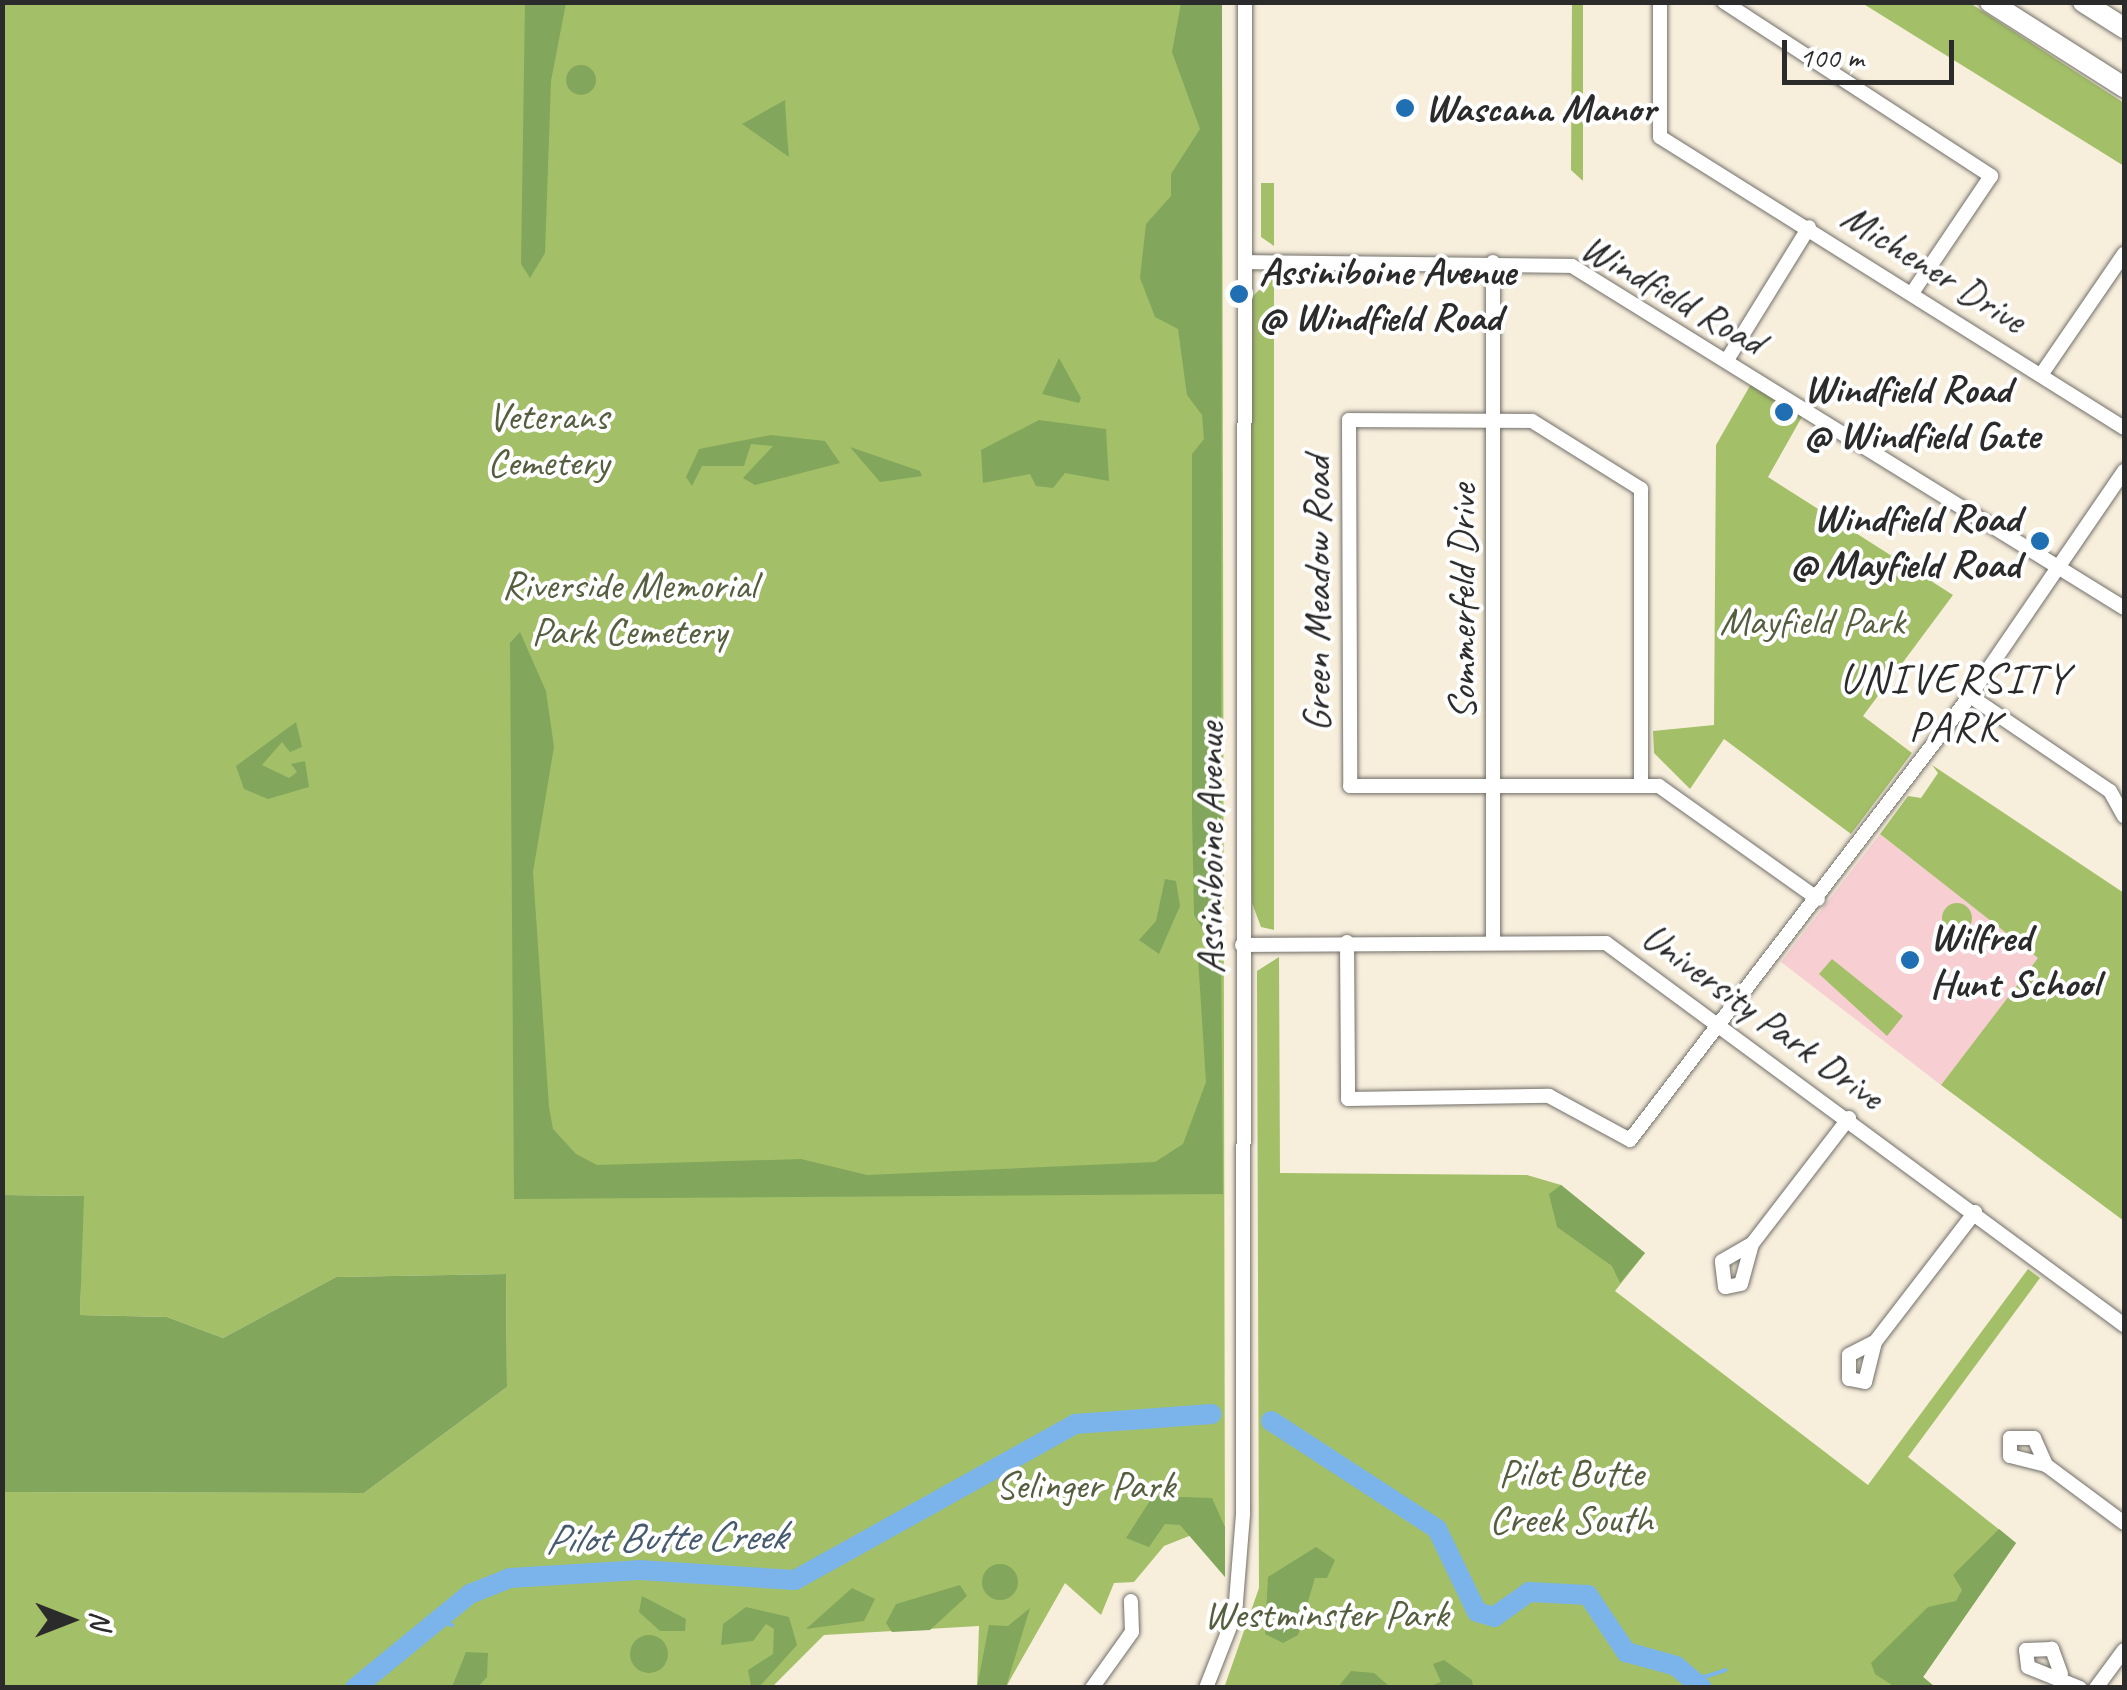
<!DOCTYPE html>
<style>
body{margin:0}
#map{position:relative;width:2127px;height:1690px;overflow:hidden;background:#f7eedc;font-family:Caveat,sans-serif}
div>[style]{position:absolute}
.built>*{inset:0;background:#f7cfd3}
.green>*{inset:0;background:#a3c068}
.round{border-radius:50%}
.forest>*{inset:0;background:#82a65c}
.stream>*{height:4px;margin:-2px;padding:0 2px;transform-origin:2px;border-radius:2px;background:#7ab4eb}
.river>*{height:20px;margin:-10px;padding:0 10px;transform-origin:10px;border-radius:10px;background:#7ab4eb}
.roads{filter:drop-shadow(0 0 2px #726f69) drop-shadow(0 0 2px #726f69)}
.minor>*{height:14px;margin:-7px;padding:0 7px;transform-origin:7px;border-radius:7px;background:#fff}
.highway>*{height:20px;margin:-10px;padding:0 10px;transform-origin:10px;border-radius:10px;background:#fff}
.dots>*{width:28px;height:28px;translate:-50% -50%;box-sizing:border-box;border:5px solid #fff;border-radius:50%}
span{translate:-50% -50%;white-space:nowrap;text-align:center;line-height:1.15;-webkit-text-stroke:8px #fff;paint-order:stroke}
.poi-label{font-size:40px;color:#2b2b2b;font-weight:700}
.left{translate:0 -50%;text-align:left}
.right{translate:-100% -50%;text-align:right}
.street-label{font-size:40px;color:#2b2b2b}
.park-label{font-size:40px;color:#555f40}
.neighbourhood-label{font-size:42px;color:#2b2b2b;letter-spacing:2.5px}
.water-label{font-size:42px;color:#475b6e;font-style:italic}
.frame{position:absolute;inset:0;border:5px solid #2b2b2b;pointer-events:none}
.north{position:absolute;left:20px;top:1570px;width:100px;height:100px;-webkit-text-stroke:8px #fff;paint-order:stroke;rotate:90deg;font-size:28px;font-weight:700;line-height:40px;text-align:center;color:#2b2b2b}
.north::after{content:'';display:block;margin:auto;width:35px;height:45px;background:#2b2b2b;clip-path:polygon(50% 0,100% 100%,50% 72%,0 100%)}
.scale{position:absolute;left:1782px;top:40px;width:172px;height:45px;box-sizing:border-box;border:5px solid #2b2b2b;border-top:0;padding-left:12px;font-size:30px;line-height:35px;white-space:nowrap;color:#2b2b2b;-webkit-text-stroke:8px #fff;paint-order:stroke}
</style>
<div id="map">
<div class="built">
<i style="clip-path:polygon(1880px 834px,2039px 958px,1941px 1085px,1781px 962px)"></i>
</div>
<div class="green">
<i style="clip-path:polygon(3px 3px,1222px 3px,1225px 1577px,1194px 1534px,1164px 1546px,1134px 1582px,1114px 1583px,1101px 1615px,1065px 1583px,1006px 1687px,977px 1687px,979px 1626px,824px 1635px,772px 1687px,3px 1687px,3px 1492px,364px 1493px,507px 1387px,506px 1274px,336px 1277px,223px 1338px,167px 1317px,80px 1315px,83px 1196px,3px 1195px)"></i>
<i style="clip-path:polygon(1572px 3px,1583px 3px,1583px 181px,1571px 170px)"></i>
<i style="clip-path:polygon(1862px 3px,1970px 3px,2124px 103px,2124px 166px)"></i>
<i style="clip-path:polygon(1261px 183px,1274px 183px,1274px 246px,1261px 237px)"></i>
<i style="clip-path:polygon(1274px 275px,1274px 930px,1261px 927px,1252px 903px,1250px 299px)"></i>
<i style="clip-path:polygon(1751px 384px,1803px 415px,1768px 477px,1953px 595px,1863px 716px,1912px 753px,1851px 834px,1724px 739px,1690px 789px,1654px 753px,1653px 731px,1714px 725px,1716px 445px)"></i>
<i style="clip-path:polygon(1932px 765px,2124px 893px,2124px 1221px,1941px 1085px,2038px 958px,1880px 834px,1908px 796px,1921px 798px,1938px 773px)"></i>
<i class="round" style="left:1942px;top:903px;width:30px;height:30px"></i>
<i style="clip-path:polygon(1279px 957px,1280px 1173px,1527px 1175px,1561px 1185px,1645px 1253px,1615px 1291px,1868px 1485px,2028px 1269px,2040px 1278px,1908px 1457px,2016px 1543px,1923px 1677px,1935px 1687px,1224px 1688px,1259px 1588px,1257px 971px)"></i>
<i style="clip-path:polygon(1832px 959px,1903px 1016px,1887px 1036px,1819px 974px)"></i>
</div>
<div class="forest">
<i style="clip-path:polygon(525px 3px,566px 3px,551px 81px,545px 253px,530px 278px,521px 264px)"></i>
<i style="clip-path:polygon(1181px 3px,1222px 3px,1221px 934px,1206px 934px,1194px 915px,1192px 815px,1192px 454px,1204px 439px,1202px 415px,1187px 395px,1178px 329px,1155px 317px,1140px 278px,1146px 224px,1171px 196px,1171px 174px,1200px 129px,1172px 52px)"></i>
<i class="round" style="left:566px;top:65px;width:30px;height:30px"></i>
<i style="clip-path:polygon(785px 100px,787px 134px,789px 157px,742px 124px)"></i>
<i style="clip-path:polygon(1059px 358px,1081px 398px,1079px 403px,1042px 394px)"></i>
<i style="clip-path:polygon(1039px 420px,1106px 429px,1109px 481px,1065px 473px,1053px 488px,1036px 486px,1030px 474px,983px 483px,981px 450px)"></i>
<i style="clip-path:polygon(771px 435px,825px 441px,840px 463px,755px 485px,743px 478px,773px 446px,751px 444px,744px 466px,702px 466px,692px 486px,686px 477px,699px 449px)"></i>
<i style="clip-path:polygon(850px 447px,920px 471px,922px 476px,880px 482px)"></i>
<i style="clip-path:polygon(520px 632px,546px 691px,554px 747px,533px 872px,549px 1107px,553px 1129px,576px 1154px,597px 1165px,801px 1159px,867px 1175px,1155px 1162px,1183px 1144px,1206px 1082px,1198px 958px,1221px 952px,1223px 1194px,514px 1199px,510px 643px)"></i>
<i style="clip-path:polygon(296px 722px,302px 747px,290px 752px,282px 742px,262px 765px,289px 778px,297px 772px,291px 764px,305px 761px,309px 787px,268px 799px,244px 789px,236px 766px)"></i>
<i style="clip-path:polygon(1165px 879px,1176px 881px,1180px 906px,1159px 954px,1139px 940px,1156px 921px)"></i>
<i style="clip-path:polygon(1561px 1185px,1645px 1253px,1620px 1283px,1612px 1266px,1557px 1227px,1549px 1194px)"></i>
<i style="clip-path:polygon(3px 1195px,84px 1196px,80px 1315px,167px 1317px,223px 1338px,336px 1277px,506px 1274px,507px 1387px,364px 1493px,3px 1492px)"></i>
<i style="clip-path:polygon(1153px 1496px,1212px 1498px,1225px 1527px,1225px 1577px,1180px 1525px,1165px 1524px,1149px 1547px,1126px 1538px)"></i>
<i style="clip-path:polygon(1999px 1529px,2016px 1543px,1923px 1677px,1935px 1687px,1895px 1687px,1875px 1674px,1871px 1663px,1928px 1607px,1956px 1601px,1962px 1590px,1953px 1575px)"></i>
<i style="clip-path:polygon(1316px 1547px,1335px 1560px,1327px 1578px,1315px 1578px,1298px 1635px,1283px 1643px,1265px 1634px,1268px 1577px)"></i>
<i class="round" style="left:982px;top:1564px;width:36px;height:36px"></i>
<i style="clip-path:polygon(960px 1585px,967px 1596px,930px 1630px,892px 1632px,886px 1623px,896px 1604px)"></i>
<i style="clip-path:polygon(852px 1588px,875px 1599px,864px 1621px,806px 1629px)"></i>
<i style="clip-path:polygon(642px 1596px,686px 1619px,685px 1631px,660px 1631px,639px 1612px)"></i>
<i style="clip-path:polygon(746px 1607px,789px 1617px,797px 1645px,760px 1686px,751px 1686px,748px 1670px,773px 1654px,774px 1629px,766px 1624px,753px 1641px,721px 1645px,723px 1624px)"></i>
<i style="clip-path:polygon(1030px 1608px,1006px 1687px,977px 1687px,989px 1625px,1008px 1626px)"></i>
<i class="round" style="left:630px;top:1635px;width:38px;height:38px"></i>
<i style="clip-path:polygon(466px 1652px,488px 1653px,487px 1677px,478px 1687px,452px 1687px)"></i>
<i style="clip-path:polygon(1444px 1660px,1472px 1680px,1473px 1687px,1427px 1687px,1441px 1682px,1433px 1664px)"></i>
<i style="clip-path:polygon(1351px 1671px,1374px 1673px,1390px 1687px,1338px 1687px)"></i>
</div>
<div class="stream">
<i style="left:439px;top:1621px;width:14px;rotate:17deg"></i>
<i style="left:1695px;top:1680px;width:32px;rotate:-18deg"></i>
</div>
<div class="river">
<i style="left:1271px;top:1421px;width:198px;rotate:33deg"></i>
<i style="left:1437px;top:1529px;width:92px;rotate:64.3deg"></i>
<i style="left:1477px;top:1612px;width:18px;rotate:16deg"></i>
<i style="left:1494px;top:1617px;width:43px;rotate:-35.5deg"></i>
<i style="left:1529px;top:1592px;width:59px;rotate:2.9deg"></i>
<i style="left:1588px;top:1595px;width:69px;rotate:56.3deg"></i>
<i style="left:1626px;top:1652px;width:52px;rotate:15.6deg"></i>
<i style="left:1676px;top:1666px;width:34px;rotate:40deg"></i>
<i style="left:355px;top:1688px;width:149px;rotate:-39.3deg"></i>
<i style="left:470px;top:1594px;width:43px;rotate:-21.8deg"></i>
<i style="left:510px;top:1578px;width:129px;rotate:-3.5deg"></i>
<i style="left:639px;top:1570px;width:156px;rotate:3.7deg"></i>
<i style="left:795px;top:1580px;width:321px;rotate:-29.1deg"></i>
<i style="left:1075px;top:1424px;width:137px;rotate:-4.2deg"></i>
</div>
<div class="roads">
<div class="minor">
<i style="left:1660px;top:2px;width:135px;rotate:90deg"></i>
<i style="left:1660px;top:137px;width:548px;rotate:32.09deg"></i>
<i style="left:1724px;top:2px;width:319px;rotate:33.1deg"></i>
<i style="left:1991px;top:176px;width:141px;rotate:124deg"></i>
<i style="left:1245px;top:262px;width:327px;rotate:0.7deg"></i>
<i style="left:1572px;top:266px;width:649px;rotate:31.78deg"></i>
<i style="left:1493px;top:262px;width:679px;rotate:90deg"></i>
<i style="left:1727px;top:360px;width:156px;rotate:-58.3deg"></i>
<i style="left:2041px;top:375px;width:147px;rotate:-55.6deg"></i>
<i style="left:1970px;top:696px;width:169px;rotate:34.2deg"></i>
<i style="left:2110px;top:791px;width:29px;rotate:61deg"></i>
<i style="left:1641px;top:786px;width:297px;rotate:-90deg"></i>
<i style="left:1641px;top:489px;width:128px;rotate:-148deg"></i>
<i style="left:1532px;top:421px;width:183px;rotate:-179.7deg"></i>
<i style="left:1349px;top:420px;width:366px;rotate:89.8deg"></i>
<i style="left:1350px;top:786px;width:309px"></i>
<i style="left:1659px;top:786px;width:195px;rotate:35.4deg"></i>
<i style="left:1347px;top:942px;width:157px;rotate:89.6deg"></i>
<i style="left:1348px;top:1099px;width:201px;rotate:-0.9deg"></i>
<i style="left:1549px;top:1096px;width:92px;rotate:28.5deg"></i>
<i style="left:1630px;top:1140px;width:559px;rotate:-52.56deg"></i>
<i style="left:1970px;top:696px;width:273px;rotate:-55.6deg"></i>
<i style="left:1242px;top:945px;width:364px;rotate:-0.3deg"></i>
<i style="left:1606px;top:943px;width:644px;rotate:36.41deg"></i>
<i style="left:1752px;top:1244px;width:41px;rotate:105.4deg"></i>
<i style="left:1741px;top:1284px;width:16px;rotate:169deg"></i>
<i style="left:1725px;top:1287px;width:26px;rotate:-97deg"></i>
<i style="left:1722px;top:1261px;width:34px;rotate:-30deg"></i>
<i style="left:1752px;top:1244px;width:159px;rotate:-52.4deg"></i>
<i style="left:1875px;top:1342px;width:41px;rotate:104deg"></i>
<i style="left:1865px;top:1382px;width:16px;rotate:-169deg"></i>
<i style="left:1849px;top:1379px;width:24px;rotate:-90deg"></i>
<i style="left:1849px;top:1355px;width:29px;rotate:-27deg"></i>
<i style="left:1875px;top:1342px;width:164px;rotate:-52.4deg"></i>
<i style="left:2046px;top:1465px;width:37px;rotate:-166deg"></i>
<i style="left:2010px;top:1456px;width:18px;rotate:-90deg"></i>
<i style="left:2010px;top:1438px;width:24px"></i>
<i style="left:2034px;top:1438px;width:30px;rotate:66deg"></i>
<i style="left:2046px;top:1465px;width:97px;rotate:36.6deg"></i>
<i style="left:2061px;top:1674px;width:27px;rotate:-110deg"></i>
<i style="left:2052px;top:1649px;width:26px;rotate:178deg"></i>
<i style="left:2026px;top:1650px;width:17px;rotate:83deg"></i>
<i style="left:2028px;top:1667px;width:56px;rotate:22deg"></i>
<i style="left:1092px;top:1688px;width:69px;rotate:-54.5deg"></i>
<i style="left:1132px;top:1632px;width:31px;rotate:-92deg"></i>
<i style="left:1206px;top:1688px;width:79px;rotate:-68.6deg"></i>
<i style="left:1235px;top:1614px;width:100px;rotate:-85.4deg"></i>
<i style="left:1243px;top:1514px;width:1512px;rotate:-89.92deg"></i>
<i style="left:2096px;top:1688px;width:47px;rotate:-53.6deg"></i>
</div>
<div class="highway">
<i style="left:1990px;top:2px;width:159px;rotate:32.4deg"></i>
<i style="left:2083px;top:2px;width:49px;rotate:32.4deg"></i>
</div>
</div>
<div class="dots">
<i style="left:1405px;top:108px;background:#1f6fb2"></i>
<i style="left:1239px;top:294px;background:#1f6fb2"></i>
<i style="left:1784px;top:412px;background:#1f6fb2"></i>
<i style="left:2040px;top:541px;background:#1f6fb2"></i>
<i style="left:1910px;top:960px;background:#1f6fb2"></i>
</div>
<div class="poi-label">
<span class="left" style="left:1425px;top:108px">Wascana Manor</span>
<span class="left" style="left:1259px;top:294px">Assiniboine Avenue<br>@ Windfield Road</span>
<span class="left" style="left:1804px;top:412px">Windfield Road<br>@ Windfield Gate</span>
<span class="right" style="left:2020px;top:541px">Windfield Road<br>@ Mayfield Road</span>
<span class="left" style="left:1930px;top:960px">Wilfred<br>Hunt School</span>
</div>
<div class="street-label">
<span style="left:1934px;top:268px;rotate:32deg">Michener Drive</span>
<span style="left:1673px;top:294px;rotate:30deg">Windfield Road</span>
<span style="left:1317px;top:594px;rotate:-90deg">Green Meadow Road</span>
<span style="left:1462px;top:602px;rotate:-90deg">Sommerfeld Drive</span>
<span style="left:1210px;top:848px;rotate:-90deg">Assiniboine Avenue</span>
<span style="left:1763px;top:1016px;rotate:36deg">University Park Drive</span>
</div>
<div class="park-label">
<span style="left:548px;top:439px">Veterans<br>Cemetery</span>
<span style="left:629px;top:608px">Riverside Memorial<br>Park Cemetery</span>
<span style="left:1812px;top:621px">Mayfield Park</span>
<span style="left:1571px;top:1496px">Pilot Butte<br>Creek South</span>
<span style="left:1085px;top:1485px">Selinger Park</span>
<span style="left:1326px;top:1614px">Westminster Park</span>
</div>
<div class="neighbourhood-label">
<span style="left:1955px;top:703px">UNIVERSITY<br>PARK</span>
</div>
<div class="water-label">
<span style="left:665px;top:1538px;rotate:-1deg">Pilot Butte Creek</span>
</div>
<div class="frame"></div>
<div class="north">N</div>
<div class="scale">100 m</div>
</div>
